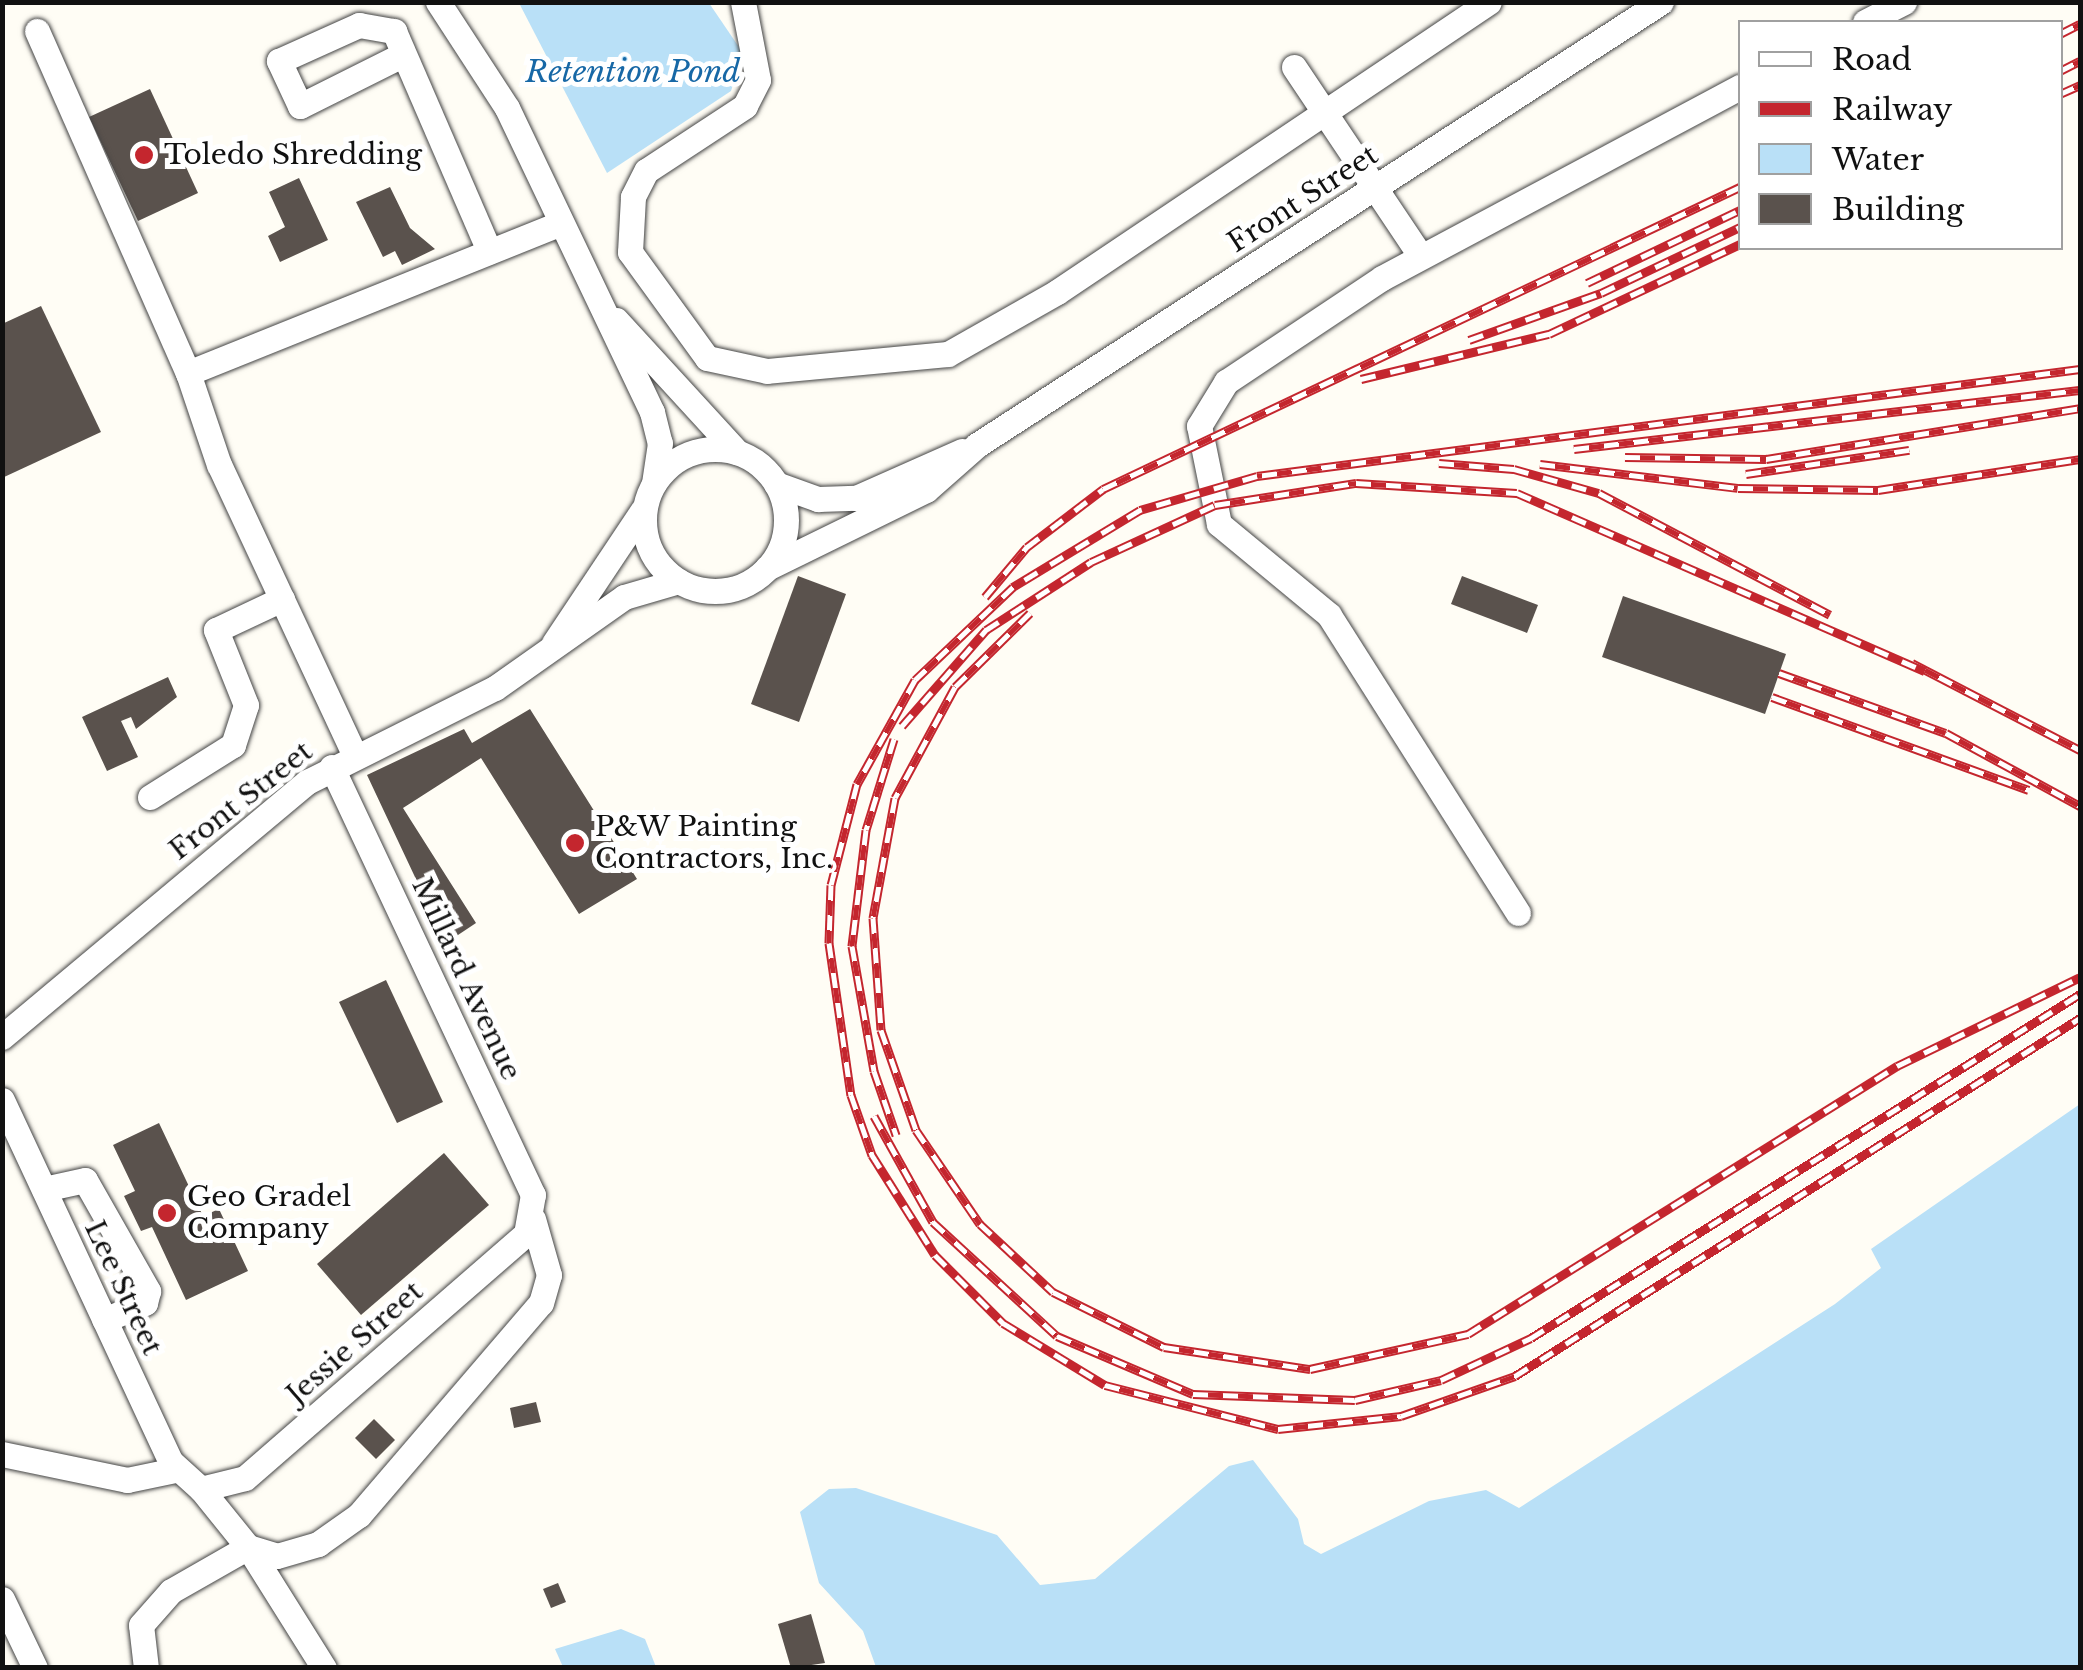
<!DOCTYPE html>
<style>
body{margin:0}
#map{position:relative;width:2083px;height:1670px;overflow:hidden;background:#fffdf5;font-family:"Libre Baskerville",serif}
div>[style]{position:absolute}
.water>*{inset:0;background:#b9e0f7}
.building>*{inset:0;background:#5a524d}
.roads{filter:drop-shadow(0 0 2px #444) drop-shadow(0 0 2px #444)}
.minor>*{height:25px;margin:-12.5px;padding:0 12.5px;transform-origin:12.5px;border-radius:12.5px;background:#fff}
.minor>.ring{margin:-12.5px;padding:0;box-sizing:content-box;background:none;border:25px solid #fff;border-radius:50%}
.rail>*{height:9px;margin-top:-4.5px;transform-origin:0;background:repeating-linear-gradient(90deg,#fff 0 15px,#c4262e 0 30px);box-sizing:border-box;border-block:2px solid #c4262e}
.dots>*{width:28px;height:28px;translate:-50% -50%;box-sizing:border-box;border:5px solid #fff;border-radius:50%}
span{translate:-50% -50%;white-space:nowrap;text-align:center;line-height:1.15;-webkit-text-stroke:10px #fff;paint-order:stroke}
.poi-label{font-size:28px;color:#111}
.left{translate:0 -50%;text-align:left}
.street-label{font-size:28px;color:#111}
.water-label{font-size:30px;color:#1768a6;font-style:italic}
.frame{position:absolute;inset:0;border:5px solid #111;pointer-events:none}
.legend{position:absolute;left:1738px;top:20px;width:325px;height:230px;box-sizing:border-box;background:#fff;border:2px solid #a0a0a0;margin:0;padding:12px 18px;list-style:none;font-size:30px;color:#111}
.legend li{display:flex;align-items:center;gap:20px;height:50px}
.legend b{width:50px;border:2px solid #a0a0a0}
</style>
<div id="map">
<div class="water">
<i style="clip-path:polygon(519px 3px,709px 3px,743px 53px,731px 91px,607px 173px)"></i>
<i style="clip-path:polygon(2080px 1104px,2080px 1667px,876px 1667px,863px 1631px,819px 1583px,800px 1512px,829px 1489px,856px 1488px,997px 1535px,1040px 1585px,1095px 1579px,1229px 1466px,1253px 1460px,1298px 1519px,1304px 1544px,1321px 1554px,1429px 1501px,1486px 1490px,1519px 1508px,1835px 1304px,1881px 1268px,1871px 1249px)"></i>
<i style="clip-path:polygon(621px 1629px,645px 1639px,656px 1667px,563px 1667px,555px 1649px)"></i>
</div>
<div class="building">
<i style="clip-path:polygon(150px 89px,198px 193px,138px 221px,89px 117px)"></i>
<i style="clip-path:polygon(299px 178px,328px 240px,280px 262px,268px 236px,285px 227px,269px 192px)"></i>
<i style="clip-path:polygon(390px 187px,410px 228px,435px 249px,402px 265px,395px 251px,383px 257px,356px 202px)"></i>
<i style="clip-path:polygon(41px 306px,101px 432px,2px 478px,2px 324px)"></i>
<i style="clip-path:polygon(798px 576px,846px 594px,799px 722px,751px 704px)"></i>
<i style="clip-path:polygon(1462px 576px,1538px 605px,1527px 633px,1451px 604px)"></i>
<i style="clip-path:polygon(1623px 596px,1786px 654px,1765px 714px,1602px 657px)"></i>
<i style="clip-path:polygon(168px 677px,177px 697px,136px 729px,131px 717px,121px 721px,138px 757px,107px 771px,82px 717px)"></i>
<i style="clip-path:polygon(530px 709px,637px 879px,579px 914px,481px 758px,403px 808px,476px 923px,446px 943px,367px 775px,464px 729px,472px 743px)"></i>
<i style="clip-path:polygon(386px 980px,443px 1102px,397px 1123px,339px 1002px)"></i>
<i style="clip-path:polygon(159px 1123px,203px 1216px,219px 1209px,248px 1271px,186px 1300px,152px 1227px,141px 1231px,124px 1196px,135px 1191px,113px 1145px)"></i>
<i style="clip-path:polygon(444px 1153px,489px 1205px,361px 1315px,317px 1264px)"></i>
<i style="clip-path:polygon(536px 1402px,541px 1422px,514px 1428px,510px 1408px)"></i>
<i style="clip-path:polygon(374px 1419px,395px 1440px,376px 1459px,355px 1438px)"></i>
<i style="clip-path:polygon(558px 1583px,566px 1602px,551px 1608px,543px 1589px)"></i>
<i style="clip-path:polygon(811px 1614px,825px 1663px,791px 1668px,778px 1624px)"></i>
</div>
<div class="roads">
<div class="minor">
<i style="left:438px;top:2px;width:126px;rotate:56.9deg"></i>
<i style="left:507px;top:108px;width:337px;rotate:64.5deg"></i>
<i style="left:652px;top:412px;width:32px;rotate:76deg"></i>
<i style="left:660px;top:443px;width:40px;rotate:98.5deg"></i>
<i style="left:743px;top:2px;width:79px;rotate:79.1deg"></i>
<i style="left:758px;top:80px;width:29px;rotate:117deg"></i>
<i style="left:745px;top:106px;width:118px;rotate:146.7deg"></i>
<i style="left:646px;top:171px;width:29px;rotate:117deg"></i>
<i style="left:633px;top:197px;width:55px;rotate:93.1deg"></i>
<i style="left:630px;top:252px;width:131px;rotate:54deg"></i>
<i style="left:707px;top:358px;width:61px;rotate:12.2deg"></i>
<i style="left:767px;top:371px;width:182px;rotate:-5.4deg"></i>
<i style="left:948px;top:354px;width:125px;rotate:-29.6deg"></i>
<i style="left:1057px;top:292px;width:520px;rotate:-33.87deg"></i>
<i style="left:1865px;top:22px;width:44px;rotate:-27.1deg"></i>
<i style="left:37px;top:31px;width:374px;rotate:66.2deg"></i>
<i style="left:402px;top:55px;width:114px;rotate:153.4deg"></i>
<i style="left:300px;top:106px;width:50px;rotate:-115deg"></i>
<i style="left:279px;top:61px;width:88px;rotate:-24.2deg"></i>
<i style="left:359px;top:25px;width:36px;rotate:10deg"></i>
<i style="left:394px;top:31px;width:240px;rotate:66.6deg"></i>
<i style="left:1294px;top:67px;width:226px;rotate:56.2deg"></i>
<i style="left:616px;top:320px;width:179px;rotate:47.5deg"></i>
<i class="ring" style="left:644px;top:449px;width:117px;height:117px"></i>
<i style="left:776px;top:484px;width:45px;rotate:19.7deg"></i>
<i style="left:818px;top:499px;width:38px;rotate:-2deg"></i>
<i style="left:856px;top:498px;width:116px;rotate:-23.9deg"></i>
<i style="left:767px;top:568px;width:177px;rotate:-26.1deg"></i>
<i style="left:926px;top:490px;width:68px;rotate:-41.4deg"></i>
<i style="left:977px;top:445px;width:815px;rotate:-32.93deg"></i>
<i style="left:554px;top:643px;width:159px;rotate:-56.3deg"></i>
<i style="left:355px;top:756px;width:321px;rotate:-115deg"></i>
<i style="left:219px;top:465px;width:97px;rotate:-108.6deg"></i>
<i style="left:188px;top:373px;width:402px;rotate:-21.9deg"></i>
<i style="left:150px;top:797px;width:98px;rotate:-32.1deg"></i>
<i style="left:233px;top:745px;width:42px;rotate:-72deg"></i>
<i style="left:246px;top:705px;width:81px;rotate:-111.8deg"></i>
<i style="left:216px;top:630px;width:73px;rotate:-25.2deg"></i>
<i style="left:1518px;top:913px;width:353px;rotate:-122.4deg"></i>
<i style="left:1329px;top:615px;width:143px;rotate:-140.4deg"></i>
<i style="left:1219px;top:524px;width:100px;rotate:-101.5deg"></i>
<i style="left:1199px;top:426px;width:52px;rotate:-58.5deg"></i>
<i style="left:1226px;top:382px;width:187px;rotate:-33.7deg"></i>
<i style="left:1382px;top:278px;width:406px;rotate:-28.1deg"></i>
<i style="left:2px;top:1037px;width:398px;rotate:-39.9deg"></i>
<i style="left:307px;top:782px;width:210px;rotate:-26.6deg"></i>
<i style="left:495px;top:688px;width:158px;rotate:-35.2deg"></i>
<i style="left:624px;top:597px;width:57px;rotate:-16.2deg"></i>
<i style="left:2px;top:1100px;width:398px;rotate:65deg"></i>
<i style="left:170px;top:1461px;width:42px;rotate:42.1deg"></i>
<i style="left:201px;top:1489px;width:45px;rotate:-14deg"></i>
<i style="left:245px;top:1478px;width:372px;rotate:-41deg"></i>
<i style="left:526px;top:1234px;width:40px;rotate:-80deg"></i>
<i style="left:533px;top:1195px;width:473px;rotate:-115.2deg"></i>
<i style="left:44px;top:1189px;width:42px;rotate:-12.4deg"></i>
<i style="left:85px;top:1180px;width:128px;rotate:60.4deg"></i>
<i style="left:148px;top:1291px;width:12px;rotate:104deg"></i>
<i style="left:145px;top:1303px;width:44px;rotate:157.5deg"></i>
<i style="left:2px;top:1454px;width:128px;rotate:11.7deg"></i>
<i style="left:127px;top:1480px;width:49px;rotate:-11.8deg"></i>
<i style="left:201px;top:1489px;width:75px;rotate:51deg"></i>
<i style="left:248px;top:1547px;width:30px;rotate:17deg"></i>
<i style="left:277px;top:1556px;width:43px;rotate:-16.3deg"></i>
<i style="left:318px;top:1544px;width:50px;rotate:-35.3deg"></i>
<i style="left:359px;top:1515px;width:279px;rotate:-49.4deg"></i>
<i style="left:541px;top:1303px;width:29px;rotate:-74deg"></i>
<i style="left:549px;top:1275px;width:58px;rotate:-105.9deg"></i>
<i style="left:2px;top:1599px;width:76px;rotate:64.4deg"></i>
<i style="left:146px;top:1668px;width:43px;rotate:-96.6deg"></i>
<i style="left:141px;top:1625px;width:45px;rotate:-48.6deg"></i>
<i style="left:171px;top:1591px;width:89px;rotate:-29.7deg"></i>
<i style="left:248px;top:1547px;width:143px;rotate:57.9deg"></i>
</div>
</div>
<div class="rail">
<i style="left:2060px;top:34px;width:22px;rotate:-27deg"></i>
<i style="left:2060px;top:71px;width:22px;rotate:-27deg"></i>
<i style="left:2060px;top:94px;width:22px;rotate:-24deg"></i>
<i style="left:1587px;top:283px;width:170px;rotate:-25.5deg"></i>
<i style="left:1469px;top:340px;width:140px;rotate:-19.6deg"></i>
<i style="left:1601px;top:293px;width:154px;rotate:-25.4deg"></i>
<i style="left:2080px;top:369px;width:830px;rotate:172.59deg"></i>
<i style="left:1257px;top:476px;width:122px;rotate:163.8deg"></i>
<i style="left:1140px;top:510px;width:149px;rotate:148.8deg"></i>
<i style="left:1013px;top:587px;width:135px;rotate:136.5deg"></i>
<i style="left:915px;top:680px;width:119px;rotate:119.1deg"></i>
<i style="left:857px;top:784px;width:104px;rotate:104.4deg"></i>
<i style="left:831px;top:885px;width:58px;rotate:92deg"></i>
<i style="left:829px;top:943px;width:154px;rotate:81.8deg"></i>
<i style="left:851px;top:1095px;width:64px;rotate:70.7deg"></i>
<i style="left:872px;top:1155px;width:118px;rotate:57.8deg"></i>
<i style="left:935px;top:1255px;width:96px;rotate:45deg"></i>
<i style="left:1003px;top:1323px;width:119px;rotate:31.3deg"></i>
<i style="left:1105px;top:1385px;width:179px;rotate:14.3deg"></i>
<i style="left:1278px;top:1429px;width:124px;rotate:-6deg"></i>
<i style="left:1401px;top:1416px;width:121px;rotate:-19.3deg"></i>
<i style="left:1515px;top:1376px;width:669px;rotate:-32.36deg"></i>
<i style="left:1361px;top:379px;width:193px;rotate:-13.5deg"></i>
<i style="left:1549px;top:334px;width:211px;rotate:-25.2deg"></i>
<i style="left:1574px;top:449px;width:509px;rotate:-6.65deg"></i>
<i style="left:1625px;top:457px;width:141px;rotate:0.8deg"></i>
<i style="left:1766px;top:459px;width:318px;rotate:-9.2deg"></i>
<i style="left:1439px;top:463px;width:75px;rotate:4.6deg"></i>
<i style="left:1514px;top:469px;width:88px;rotate:15.8deg"></i>
<i style="left:1599px;top:493px;width:261px;rotate:27.8deg"></i>
<i style="left:1540px;top:464px;width:199px;rotate:6.9deg"></i>
<i style="left:1738px;top:488px;width:140px;rotate:0.8deg"></i>
<i style="left:1878px;top:490px;width:204px;rotate:-8.7deg"></i>
<i style="left:1746px;top:474px;width:165px;rotate:-8.4deg"></i>
<i style="left:985px;top:597px;width:65px;rotate:-50deg"></i>
<i style="left:1027px;top:547px;width:96px;rotate:-37.3deg"></i>
<i style="left:1103px;top:489px;width:705px;rotate:-25.37deg"></i>
<i style="left:1030px;top:613px;width:105px;rotate:135.4deg"></i>
<i style="left:955px;top:687px;width:126px;rotate:118.4deg"></i>
<i style="left:895px;top:798px;width:122px;rotate:100.4deg"></i>
<i style="left:873px;top:918px;width:112px;rotate:85.9deg"></i>
<i style="left:881px;top:1030px;width:106px;rotate:70.7deg"></i>
<i style="left:916px;top:1130px;width:114px;rotate:55.8deg"></i>
<i style="left:980px;top:1224px;width:100px;rotate:43deg"></i>
<i style="left:1053px;top:1292px;width:124px;rotate:26.4deg"></i>
<i style="left:1164px;top:1347px;width:148px;rotate:8.6deg"></i>
<i style="left:1310px;top:1369px;width:162px;rotate:-12.5deg"></i>
<i style="left:1468px;top:1334px;width:506px;rotate:-31.99deg"></i>
<i style="left:1897px;top:1066px;width:203px;rotate:-25.9deg"></i>
<i style="left:1912px;top:663px;width:189px;rotate:27.4deg"></i>
<i style="left:1779px;top:673px;width:177px;rotate:19.8deg"></i>
<i style="left:1946px;top:733px;width:153px;rotate:28.6deg"></i>
<i style="left:1772px;top:697px;width:273px;rotate:19.9deg"></i>
<i style="left:902px;top:726px;width:128px;rotate:-48.8deg"></i>
<i style="left:986px;top:630px;width:125px;rotate:-32.9deg"></i>
<i style="left:1091px;top:562px;width:136px;rotate:-24.7deg"></i>
<i style="left:1215px;top:505px;width:143px;rotate:-8.9deg"></i>
<i style="left:1356px;top:483px;width:161px;rotate:3.6deg"></i>
<i style="left:1517px;top:493px;width:445px;rotate:23.6deg"></i>
<i style="left:894px;top:739px;width:95px;rotate:107.1deg"></i>
<i style="left:866px;top:830px;width:117px;rotate:96.9deg"></i>
<i style="left:852px;top:946px;width:127px;rotate:80deg"></i>
<i style="left:874px;top:1071px;width:68px;rotate:71deg"></i>
<i style="left:874px;top:1116px;width:121px;rotate:60.9deg"></i>
<i style="left:933px;top:1222px;width:168px;rotate:42.6deg"></i>
<i style="left:1057px;top:1336px;width:148px;rotate:23.1deg"></i>
<i style="left:1193px;top:1394px;width:162px;rotate:2.1deg"></i>
<i style="left:1355px;top:1400px;width:88px;rotate:-13.1deg"></i>
<i style="left:1441px;top:1380px;width:99px;rotate:-25deg"></i>
<i style="left:1531px;top:1338px;width:648px;rotate:-32.07deg"></i>
</div>
<div class="dots">
<i style="left:144px;top:155px;background:#c4262e"></i>
<i style="left:575px;top:843px;background:#c4262e"></i>
<i style="left:167px;top:1213px;background:#c4262e"></i>
</div>
<div class="poi-label">
<span class="left" style="left:164px;top:155px">Toledo Shredding</span>
<span class="left" style="left:595px;top:843px">P&amp;W Painting<br>Contractors, Inc.</span>
<span class="left" style="left:187px;top:1213px">Geo Gradel<br>Company</span>
</div>
<div class="street-label">
<span style="left:1303px;top:199px;rotate:-33deg">Front Street</span>
<span style="left:241px;top:801px;rotate:-38deg">Front Street</span>
<span style="left:466px;top:979px;rotate:65deg">Millard Avenue</span>
<span style="left:123px;top:1288px;rotate:65deg">Lee Street</span>
<span style="left:355px;top:1343px;rotate:-41deg">Jessie Street</span>
</div>
<div class="water-label">
<span style="left:633px;top:72px">Retention Pond</span>
</div>
<div class="frame"></div>
<ul class="legend">
<li><b style="height:12px;background:#fff"></b>Road</li>
<li><b style="height:12px;background:#c4262e"></b>Railway</li>
<li><b style="height:28px;background:#b9e0f7"></b>Water</li>
<li><b style="height:28px;background:#5a524d"></b>Building</li>
</ul>
</div>
